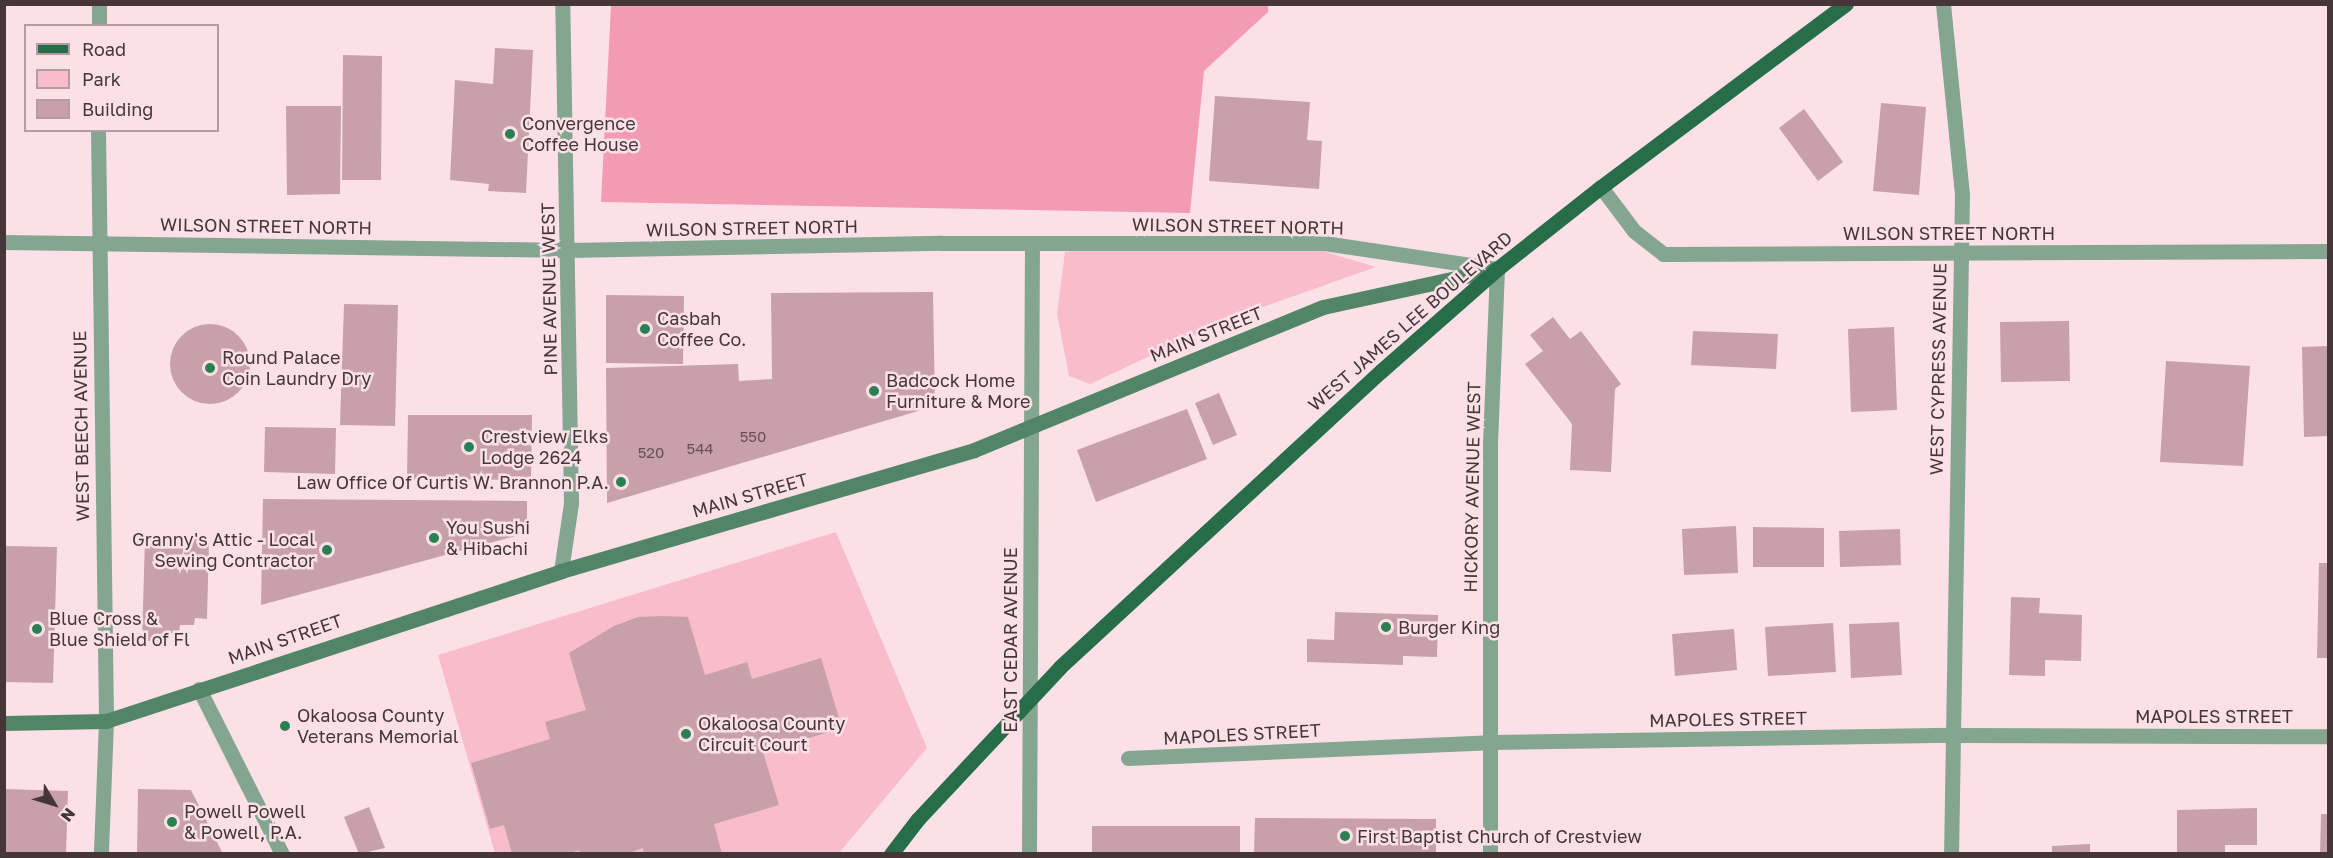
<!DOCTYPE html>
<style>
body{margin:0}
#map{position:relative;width:2333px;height:858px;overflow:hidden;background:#fbe1e7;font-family:"Golos Text",sans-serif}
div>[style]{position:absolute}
.green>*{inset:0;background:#f8bccb}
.forest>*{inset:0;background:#f49bb4}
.building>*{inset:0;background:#c8a0aa}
.round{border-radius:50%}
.street>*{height:15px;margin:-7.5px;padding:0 7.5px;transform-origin:7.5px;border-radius:7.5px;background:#84a690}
.secondary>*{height:15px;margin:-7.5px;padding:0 7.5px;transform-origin:7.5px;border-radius:7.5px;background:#518565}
.primary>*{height:15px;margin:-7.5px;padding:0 7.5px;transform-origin:7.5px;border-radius:7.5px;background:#276d47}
.dots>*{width:16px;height:16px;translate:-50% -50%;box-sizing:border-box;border:3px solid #fbe1e7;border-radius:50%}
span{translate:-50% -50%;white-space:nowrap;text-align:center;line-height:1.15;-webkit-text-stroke:5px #fbe1e7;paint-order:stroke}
.number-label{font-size:15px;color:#665056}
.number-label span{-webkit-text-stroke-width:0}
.poi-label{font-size:18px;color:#46363a}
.left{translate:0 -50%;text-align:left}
.right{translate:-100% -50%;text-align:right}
.street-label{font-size:18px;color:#46363a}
.frame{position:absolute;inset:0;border:6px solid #46363a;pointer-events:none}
.legend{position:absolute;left:24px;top:24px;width:195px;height:108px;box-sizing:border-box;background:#fbe1e7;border:2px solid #b39da2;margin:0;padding:8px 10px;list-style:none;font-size:18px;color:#46363a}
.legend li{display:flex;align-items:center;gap:12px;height:30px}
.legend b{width:30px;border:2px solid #b39da2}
.north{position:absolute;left:24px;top:774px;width:60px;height:60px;-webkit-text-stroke:4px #fbe1e7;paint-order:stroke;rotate:128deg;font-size:16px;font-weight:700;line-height:24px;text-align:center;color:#46363a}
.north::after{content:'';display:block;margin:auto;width:21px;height:27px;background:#46363a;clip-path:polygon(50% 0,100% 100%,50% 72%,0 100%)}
</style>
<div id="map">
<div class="green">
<i style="clip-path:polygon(1095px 248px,1319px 250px,1376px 267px,1229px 319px,1090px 384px,1069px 376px,1057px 314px,1065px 252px)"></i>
<i style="clip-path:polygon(836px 532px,927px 748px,839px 853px,495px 853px,438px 655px)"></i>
</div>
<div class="forest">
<i style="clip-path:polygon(611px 5px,1268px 4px,1268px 12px,1204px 71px,1190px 213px,601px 202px)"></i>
</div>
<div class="building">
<i style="clip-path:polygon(495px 48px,533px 50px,526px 193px,488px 191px,489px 184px,450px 180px,455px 80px,493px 84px)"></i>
<i style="clip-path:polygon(343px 55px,382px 56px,381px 180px,342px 180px)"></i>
<i style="clip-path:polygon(1215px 96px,1310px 102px,1307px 140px,1322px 141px,1319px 189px,1209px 181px)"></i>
<i style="clip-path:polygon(1881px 103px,1926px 107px,1919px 195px,1873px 191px)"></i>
<i style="clip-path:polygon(286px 106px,341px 106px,340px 194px,287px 195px)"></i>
<i style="clip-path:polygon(1804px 109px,1843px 162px,1818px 181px,1779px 128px)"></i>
<i style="clip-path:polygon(933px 292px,935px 406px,607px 503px,606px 368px,738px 364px,739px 381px,772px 379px,771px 293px)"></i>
<i style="clip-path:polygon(606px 295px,684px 296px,683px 364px,606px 363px)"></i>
<i style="clip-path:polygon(344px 304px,398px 305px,395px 426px,340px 425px)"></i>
<i style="clip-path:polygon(1553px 317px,1570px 339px,1581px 331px,1621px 384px,1615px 389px,1611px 472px,1570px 470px,1572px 424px,1525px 364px,1543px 351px,1530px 335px)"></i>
<i style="clip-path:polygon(2069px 321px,2070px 381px,2001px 382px,2000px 322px)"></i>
<i class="round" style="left:170px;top:324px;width:80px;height:80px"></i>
<i style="clip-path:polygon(1894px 327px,1897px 410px,1851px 412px,1848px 329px)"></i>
<i style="clip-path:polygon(1693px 331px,1778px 334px,1776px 369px,1691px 365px)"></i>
<i style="clip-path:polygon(2328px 346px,2328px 436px,2304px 437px,2302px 347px)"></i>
<i style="clip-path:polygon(2166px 361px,2250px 366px,2243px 466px,2160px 462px)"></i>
<i style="clip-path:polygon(1219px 393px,1237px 435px,1213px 445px,1195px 403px)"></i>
<i style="clip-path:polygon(1187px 409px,1207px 459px,1096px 502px,1077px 450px)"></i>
<i style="clip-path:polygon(408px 415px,532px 415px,531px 480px,407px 479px)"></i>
<i style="clip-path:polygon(265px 427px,336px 428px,335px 474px,264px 472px)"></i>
<i style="clip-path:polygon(263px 499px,527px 501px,527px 533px,261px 605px)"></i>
<i style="clip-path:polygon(1736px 526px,1738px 573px,1684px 575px,1682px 529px)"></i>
<i style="clip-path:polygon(1753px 527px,1824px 528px,1824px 567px,1753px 567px)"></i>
<i style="clip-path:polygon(1900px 529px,1901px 565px,1840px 567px,1839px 531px)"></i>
<i style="clip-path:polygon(145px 538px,209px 539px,207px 619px,195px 618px,194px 625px,180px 625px,179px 633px,163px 633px,162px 641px,142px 641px)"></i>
<i style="clip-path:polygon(4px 546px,57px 547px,53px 683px,4px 682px)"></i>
<i style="clip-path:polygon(2319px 563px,2328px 563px,2328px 658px,2317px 658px)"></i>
<i style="clip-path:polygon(2011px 597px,2040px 598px,2039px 613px,2082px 615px,2081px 661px,2045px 660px,2045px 676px,2009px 675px)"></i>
<i style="clip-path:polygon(1335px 612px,1438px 615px,1437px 657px,1403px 656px,1403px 665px,1307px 662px,1307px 639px,1334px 640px)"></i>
<i style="clip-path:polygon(663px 616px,688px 617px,705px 675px,747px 662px,752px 679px,821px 658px,842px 728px,763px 752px,779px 805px,714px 824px,722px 854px,644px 854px,643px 848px,626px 854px,580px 854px,579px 850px,567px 854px,512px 854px,504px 825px,490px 829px,471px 763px,550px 739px,545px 722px,586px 710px,569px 653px,614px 626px,638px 617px)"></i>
<i style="clip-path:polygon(1899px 622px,1902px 675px,1851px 678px,1849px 624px)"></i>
<i style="clip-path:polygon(1833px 623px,1836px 672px,1768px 676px,1765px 627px)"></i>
<i style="clip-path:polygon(1734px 629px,1737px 670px,1675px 676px,1672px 634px)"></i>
<i style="clip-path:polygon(4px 789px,68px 791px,66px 854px,4px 854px)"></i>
<i style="clip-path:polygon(138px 789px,191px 790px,223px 854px,137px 854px)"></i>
<i style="clip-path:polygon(369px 807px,385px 848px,359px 854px,344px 817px)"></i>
<i style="clip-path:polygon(2257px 808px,2257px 845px,2225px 845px,2225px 854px,2177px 854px,2177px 810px)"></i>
<i style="clip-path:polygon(2321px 814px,2328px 814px,2328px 854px,2320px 854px)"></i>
<i style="clip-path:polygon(1255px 818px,1436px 819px,1436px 854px,1254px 854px)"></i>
<i style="clip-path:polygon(1092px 826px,1240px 826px,1240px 854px,1092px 854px)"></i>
<i style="clip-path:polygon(2090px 844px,2090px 854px,2052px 854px,2052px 846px)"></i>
</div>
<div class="street">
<i style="left:1943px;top:4px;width:191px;rotate:84.3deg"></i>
<i style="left:1962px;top:194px;width:660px;rotate:90.95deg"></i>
<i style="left:99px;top:26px;width:22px;rotate:-90deg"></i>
<i style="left:98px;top:130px;width:591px;rotate:89.22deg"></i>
<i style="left:106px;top:721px;width:133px;rotate:92.2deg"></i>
<i style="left:1601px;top:187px;width:55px;rotate:53.1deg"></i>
<i style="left:1634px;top:231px;width:37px;rotate:38deg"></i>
<i style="left:1663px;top:254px;width:665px;rotate:-0.26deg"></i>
<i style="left:4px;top:242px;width:564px;rotate:0.81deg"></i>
<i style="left:568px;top:250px;width:373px;rotate:-1.1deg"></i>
<i style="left:941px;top:243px;width:383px"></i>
<i style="left:1324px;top:243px;width:175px;rotate:8.5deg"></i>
<i style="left:1497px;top:269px;width:174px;rotate:92.3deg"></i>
<i style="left:1490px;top:443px;width:411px;rotate:90deg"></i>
<i style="left:561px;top:571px;width:69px;rotate:-81.6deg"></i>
<i style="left:571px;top:503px;width:499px;rotate:-91deg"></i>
<i style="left:199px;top:689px;width:185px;rotate:63.3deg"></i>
<i style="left:1128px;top:758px;width:362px;rotate:-2.5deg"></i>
<i style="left:1490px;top:742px;width:461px;rotate:-0.9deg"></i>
<i style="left:1951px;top:735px;width:377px;rotate:0.2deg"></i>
<i style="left:1029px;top:854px;width:609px;rotate:-89.72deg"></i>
</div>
<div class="secondary">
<i style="left:4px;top:723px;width:102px;rotate:-1.1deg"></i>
<i style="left:106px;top:721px;width:479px;rotate:-18.2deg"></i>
<i style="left:561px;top:571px;width:430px;rotate:-16.3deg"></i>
<i style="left:974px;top:450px;width:377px;rotate:-22.3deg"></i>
<i style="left:1323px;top:307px;width:178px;rotate:-12.3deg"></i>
</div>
<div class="primary">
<i style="left:891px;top:854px;width:44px;rotate:-52.4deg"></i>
<i style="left:918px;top:819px;width:208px;rotate:-46.9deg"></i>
<i style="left:1060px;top:667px;width:437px;rotate:-42.7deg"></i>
<i style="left:1381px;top:371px;width:154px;rotate:-41.3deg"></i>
<i style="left:1497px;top:269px;width:132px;rotate:-38.3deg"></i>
<i style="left:1601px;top:187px;width:306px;rotate:-36.8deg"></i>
</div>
<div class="dots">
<i style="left:510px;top:134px;background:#2b8053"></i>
<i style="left:645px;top:329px;background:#2b8053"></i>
<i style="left:210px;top:368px;background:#2b8053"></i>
<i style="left:874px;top:391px;background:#2b8053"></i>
<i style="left:469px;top:447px;background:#2b8053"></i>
<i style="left:621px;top:482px;background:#2b8053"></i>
<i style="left:434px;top:538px;background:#2b8053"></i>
<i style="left:327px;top:550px;background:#2b8053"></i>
<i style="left:1386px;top:627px;background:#2b8053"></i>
<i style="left:37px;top:629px;background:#2b8053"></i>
<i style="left:285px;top:726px;background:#2b8053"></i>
<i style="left:686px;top:734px;background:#2b8053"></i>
<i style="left:172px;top:822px;background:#2b8053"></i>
<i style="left:1345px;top:836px;background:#2b8053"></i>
</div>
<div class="number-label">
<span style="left:753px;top:437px">550</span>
<span style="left:700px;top:449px">544</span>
<span style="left:651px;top:453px">520</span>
</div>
<div class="poi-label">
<span class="left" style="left:522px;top:134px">Convergence<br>Coffee House</span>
<span class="left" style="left:657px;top:329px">Casbah<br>Coffee Co.</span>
<span class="left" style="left:222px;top:368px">Round Palace<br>Coin Laundry Dry</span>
<span class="left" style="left:886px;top:391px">Badcock Home<br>Furniture &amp; More</span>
<span class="left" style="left:481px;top:447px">Crestview Elks<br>Lodge 2624</span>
<span class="right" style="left:609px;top:482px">Law Office Of Curtis W. Brannon P.A.</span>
<span class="left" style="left:446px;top:538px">You Sushi<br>&amp; Hibachi</span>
<span class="right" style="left:315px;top:550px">Granny's Attic - Local<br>Sewing Contractor</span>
<span class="left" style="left:49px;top:629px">Blue Cross &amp;<br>Blue Shield of Fl</span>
<span class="left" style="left:1398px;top:627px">Burger King</span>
<span class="left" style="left:297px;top:726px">Okaloosa County<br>Veterans Memorial</span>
<span class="left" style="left:698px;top:734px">Okaloosa County<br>Circuit Court</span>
<span class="left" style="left:184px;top:822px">Powell Powell<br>&amp; Powell, P.A.</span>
<span class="left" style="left:1357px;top:836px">First Baptist Church of Crestview</span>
</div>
<div class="street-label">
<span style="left:266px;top:226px;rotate:1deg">WILSON STREET NORTH</span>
<span style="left:1238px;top:226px;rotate:1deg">WILSON STREET NORTH</span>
<span style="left:752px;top:228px;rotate:-1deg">WILSON STREET NORTH</span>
<span style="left:1949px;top:233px">WILSON STREET NORTH</span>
<span style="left:549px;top:289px;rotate:-91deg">PINE AVENUE WEST</span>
<span style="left:1410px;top:321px;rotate:-41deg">WEST JAMES LEE BOULEVARD</span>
<span style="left:1206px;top:334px;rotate:-22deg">MAIN STREET</span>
<span style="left:1938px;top:369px;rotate:-89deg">WEST CYPRESS AVENUE</span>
<span style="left:81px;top:426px;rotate:-91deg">WEST BEECH AVENUE</span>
<span style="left:1472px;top:487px;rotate:-89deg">HICKORY AVENUE WEST</span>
<span style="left:750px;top:495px;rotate:-16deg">MAIN STREET</span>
<span style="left:285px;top:639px;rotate:-19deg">MAIN STREET</span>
<span style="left:1010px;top:640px;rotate:-90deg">EAST CEDAR AVENUE</span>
<span style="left:2214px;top:716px">MAPOLES STREET</span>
<span style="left:1728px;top:719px;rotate:-1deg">MAPOLES STREET</span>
<span style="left:1242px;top:734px;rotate:-3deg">MAPOLES STREET</span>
</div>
<div class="frame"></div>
<ul class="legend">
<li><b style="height:8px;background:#276d47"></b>Road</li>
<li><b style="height:16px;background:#f8bccb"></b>Park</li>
<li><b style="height:16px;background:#c8a0aa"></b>Building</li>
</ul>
<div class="north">N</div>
</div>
